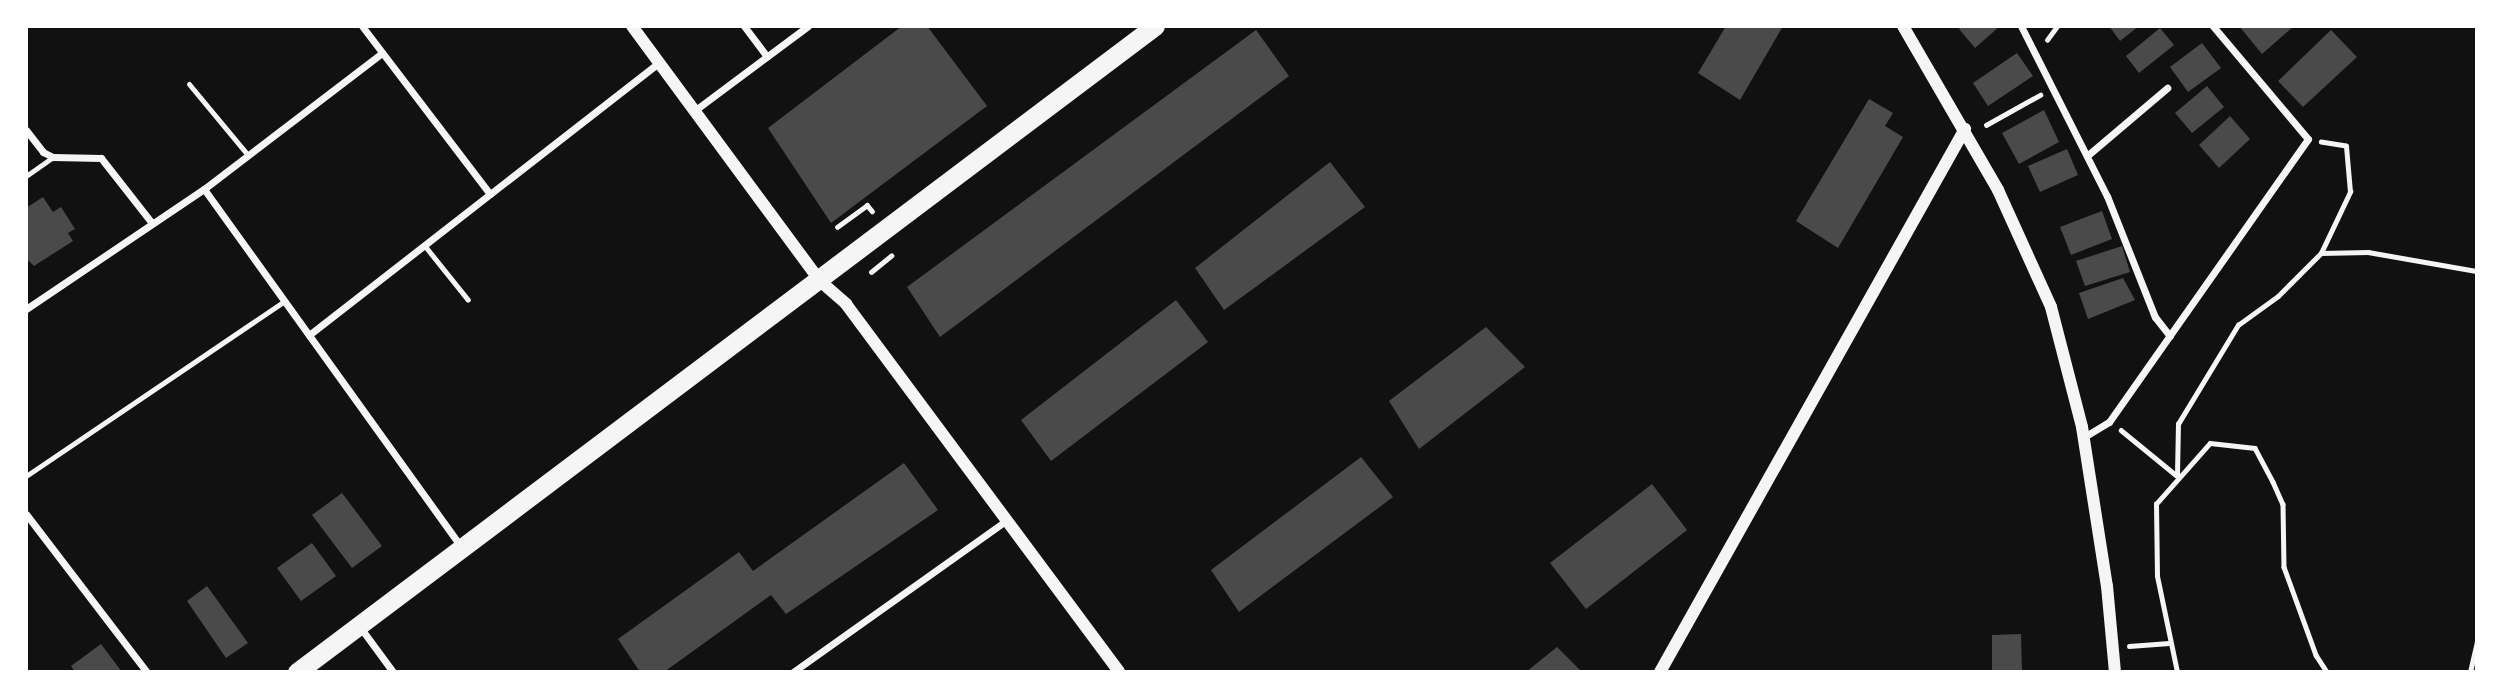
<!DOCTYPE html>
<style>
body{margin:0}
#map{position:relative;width:2503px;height:698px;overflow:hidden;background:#111;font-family:Bitter,serif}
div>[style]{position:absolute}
.stream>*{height:8px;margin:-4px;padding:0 4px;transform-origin:4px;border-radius:4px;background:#333}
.building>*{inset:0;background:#4a4a4a}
.path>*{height:4.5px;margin:-2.25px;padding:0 2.25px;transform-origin:2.25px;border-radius:2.25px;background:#f5f5f5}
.service>*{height:5px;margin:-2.5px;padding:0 2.5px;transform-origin:2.5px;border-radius:2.5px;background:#f5f5f5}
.minor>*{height:7px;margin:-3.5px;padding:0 3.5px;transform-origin:3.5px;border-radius:3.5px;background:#f5f5f5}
.tertiary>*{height:12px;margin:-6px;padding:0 6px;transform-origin:6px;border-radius:6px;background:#f5f5f5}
.trunk>*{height:19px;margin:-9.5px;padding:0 9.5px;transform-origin:9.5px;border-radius:9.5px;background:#f5f5f5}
span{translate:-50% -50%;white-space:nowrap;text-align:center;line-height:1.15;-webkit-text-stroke:5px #fff;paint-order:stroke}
.frame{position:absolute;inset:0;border:28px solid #fff;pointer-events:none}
</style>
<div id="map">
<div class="stream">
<i style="left:2473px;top:672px;width:21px;rotate:-79deg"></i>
</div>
<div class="building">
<i style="clip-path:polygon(902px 26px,927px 26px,987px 106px,831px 223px,768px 128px)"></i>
<i style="clip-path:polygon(1726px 26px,1783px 26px,1740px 100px,1698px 73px)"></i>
<i style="clip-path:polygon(1962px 26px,2000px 26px,1975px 48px,1959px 29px)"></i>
<i style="clip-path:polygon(2109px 26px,2139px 26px,2120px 41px)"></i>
<i style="clip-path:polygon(2239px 26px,2294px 26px,2262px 54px)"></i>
<i style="clip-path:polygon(2160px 28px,2174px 45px,2139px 73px,2126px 56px)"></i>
<i style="clip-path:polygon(1256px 30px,1289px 76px,940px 337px,907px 287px)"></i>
<i style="clip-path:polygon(2331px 30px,2357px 57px,2303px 107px,2278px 81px)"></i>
<i style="clip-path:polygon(2202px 43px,2221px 68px,2188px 92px,2170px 67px)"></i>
<i style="clip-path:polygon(2017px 53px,2033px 76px,1988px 106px,1973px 83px)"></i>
<i style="clip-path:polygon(2207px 86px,2224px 107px,2192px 133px,2175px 113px)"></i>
<i style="clip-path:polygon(1869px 99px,1893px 113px,1885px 126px,1903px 137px,1838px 248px,1796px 221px)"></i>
<i style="clip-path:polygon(2044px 110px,2059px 142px,2019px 164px,2002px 133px)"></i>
<i style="clip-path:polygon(2230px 116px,2250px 139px,2219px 168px,2199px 145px)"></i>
<i style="clip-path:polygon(2067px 149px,2078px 175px,2040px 192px,2028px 166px)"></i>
<i style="clip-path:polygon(1330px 162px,1365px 207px,1224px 310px,1195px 268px)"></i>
<i style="clip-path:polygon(43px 197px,53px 212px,61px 207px,75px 229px,68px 233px,73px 241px,34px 266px,26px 258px,26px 208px)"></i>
<i style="clip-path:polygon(2102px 211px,2112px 239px,2071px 255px,2060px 227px)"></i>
<i style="clip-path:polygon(2122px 246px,2130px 272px,2085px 286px,2076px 261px)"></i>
<i style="clip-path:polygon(2123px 278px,2135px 300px,2088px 319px,2079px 293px)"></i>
<i style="clip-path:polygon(1176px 300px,1208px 342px,1051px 461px,1021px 420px)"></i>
<i style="clip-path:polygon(1486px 327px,1525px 367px,1419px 449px,1389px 401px)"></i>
<i style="clip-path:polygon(1361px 457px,1393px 497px,1239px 612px,1211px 570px)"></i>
<i style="clip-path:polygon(904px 463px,938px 510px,786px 614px,771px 595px,664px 672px,640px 672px,618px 639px,739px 552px,753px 571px)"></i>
<i style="clip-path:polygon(1652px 484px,1687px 530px,1586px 609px,1550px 563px)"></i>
<i style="clip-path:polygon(342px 493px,382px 546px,352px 568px,312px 515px)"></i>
<i style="clip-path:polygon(312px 543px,336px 576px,301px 601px,277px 568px)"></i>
<i style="clip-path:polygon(207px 586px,248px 643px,226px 658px,187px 601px)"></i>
<i style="clip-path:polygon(2021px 634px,2022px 672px,1992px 672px,1992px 635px)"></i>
<i style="clip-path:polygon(101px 644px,122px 672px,75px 672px,71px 666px)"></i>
<i style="clip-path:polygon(1557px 647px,1582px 672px,1526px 672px)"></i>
</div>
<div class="path">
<i style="left:2047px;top:40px;width:17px;rotate:-54deg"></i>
<i style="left:1986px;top:125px;width:62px;rotate:-29.1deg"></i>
<i style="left:837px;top:227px;width:37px;rotate:-36deg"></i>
<i style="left:867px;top:205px;width:8px;rotate:50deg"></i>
<i style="left:2321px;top:253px;width:68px;rotate:-64.6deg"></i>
<i style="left:2350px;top:192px;width:46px;rotate:-95deg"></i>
<i style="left:2346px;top:146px;width:25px;rotate:-171deg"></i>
<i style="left:871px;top:272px;width:26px;rotate:-39deg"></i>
<i style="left:2121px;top:430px;width:71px;rotate:39.3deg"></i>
<i style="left:2177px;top:475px;width:51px;rotate:-88.9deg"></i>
<i style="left:2178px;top:424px;width:116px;rotate:-58.8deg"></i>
<i style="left:2238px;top:325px;width:49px;rotate:-35.9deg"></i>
<i style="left:2278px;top:296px;width:61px;rotate:-45deg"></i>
<i style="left:2321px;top:253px;width:47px;rotate:-1.2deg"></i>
<i style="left:2368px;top:252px;width:111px;rotate:9.9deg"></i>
<i style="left:2129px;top:646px;width:40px;rotate:-4.3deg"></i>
<i style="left:2177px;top:672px;width:98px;rotate:-101.8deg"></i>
<i style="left:2157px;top:576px;width:72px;rotate:-90.8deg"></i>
<i style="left:2156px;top:504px;width:81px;rotate:-48.5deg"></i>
<i style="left:2210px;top:443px;width:45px;rotate:6.3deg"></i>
<i style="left:2255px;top:448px;width:38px;rotate:62deg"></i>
<i style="left:2273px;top:482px;width:24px;rotate:66deg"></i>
<i style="left:2283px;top:504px;width:63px;rotate:89.1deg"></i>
<i style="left:2284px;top:567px;width:94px;rotate:70deg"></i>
<i style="left:2316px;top:655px;width:20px;rotate:57deg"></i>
<i style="left:2470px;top:672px;width:32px;rotate:-77deg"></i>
</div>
<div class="service">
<i style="left:189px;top:84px;width:92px;rotate:50.3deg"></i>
<i style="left:26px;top:176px;width:33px;rotate:-35deg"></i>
<i style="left:424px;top:245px;width:70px;rotate:51.3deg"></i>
<i style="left:26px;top:476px;width:312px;rotate:-34.1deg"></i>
</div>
<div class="minor">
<i style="left:362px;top:26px;width:211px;rotate:52.7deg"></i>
<i style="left:744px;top:26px;width:38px;rotate:53deg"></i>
<i style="left:2021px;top:26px;width:191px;rotate:63.2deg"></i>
<i style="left:2107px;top:196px;width:130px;rotate:68.4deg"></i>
<i style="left:2155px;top:317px;width:24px;rotate:52deg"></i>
<i style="left:694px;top:111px;width:142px;rotate:-36.7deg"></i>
<i style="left:26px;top:130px;width:28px;rotate:52deg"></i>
<i style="left:43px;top:152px;width:11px;rotate:27deg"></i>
<i style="left:53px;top:157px;width:48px;rotate:1.2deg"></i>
<i style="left:101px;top:158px;width:83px;rotate:51.9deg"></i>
<i style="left:2088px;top:155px;width:104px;rotate:-40.3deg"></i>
<i style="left:204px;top:189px;width:441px;rotate:54.3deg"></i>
<i style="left:26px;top:309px;width:215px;rotate:-34deg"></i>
<i style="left:204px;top:189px;width:224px;rotate:-37.4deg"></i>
<i style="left:309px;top:335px;width:443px;rotate:-37.9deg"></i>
<i style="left:2084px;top:437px;width:29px;rotate:-31deg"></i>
<i style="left:2109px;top:422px;width:346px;rotate:-54.9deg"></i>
<i style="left:2308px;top:139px;width:148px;rotate:-130.1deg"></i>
<i style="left:26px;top:514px;width:199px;rotate:52.6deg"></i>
<i style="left:360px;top:627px;width:56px;rotate:53.7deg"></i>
<i style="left:793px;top:672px;width:262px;rotate:-35.4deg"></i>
</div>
<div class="tertiary">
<i style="left:632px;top:26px;width:317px;rotate:53.6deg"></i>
<i style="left:820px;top:281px;width:35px;rotate:41deg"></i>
<i style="left:846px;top:304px;width:458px;rotate:53.4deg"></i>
<i style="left:1903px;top:26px;width:190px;rotate:59.9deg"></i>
<i style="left:1998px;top:190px;width:128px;rotate:65.6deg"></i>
<i style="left:2051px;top:307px;width:124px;rotate:75.5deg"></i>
<i style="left:2082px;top:427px;width:161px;rotate:81.1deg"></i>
<i style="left:2107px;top:586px;width:86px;rotate:84.7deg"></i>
<i style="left:1660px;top:672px;width:623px;rotate:-60.68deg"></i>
</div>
<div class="trunk">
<i style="left:297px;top:672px;width:1074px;rotate:-36.98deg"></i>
</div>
<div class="frame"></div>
</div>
